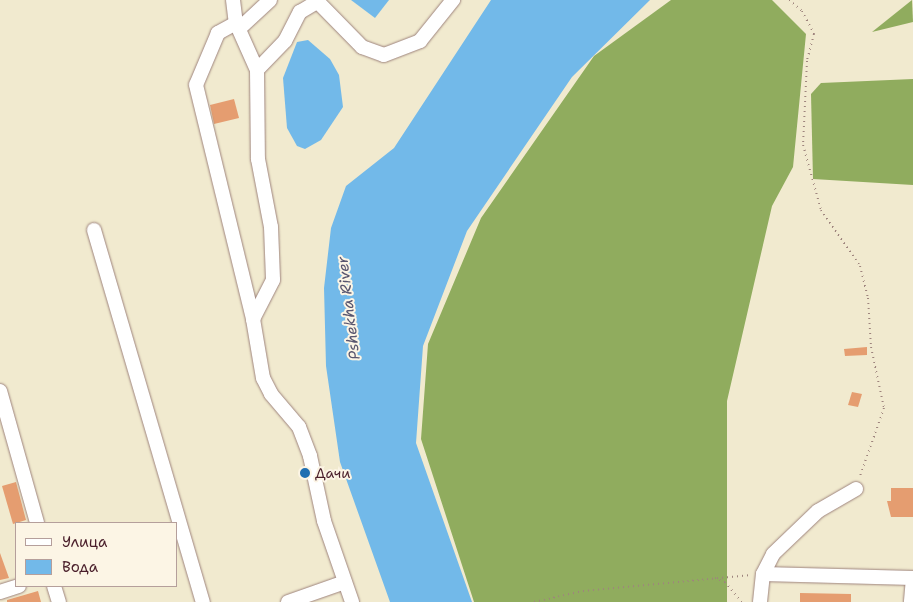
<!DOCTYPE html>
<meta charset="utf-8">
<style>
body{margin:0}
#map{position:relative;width:913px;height:602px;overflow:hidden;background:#f1eacf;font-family:"Shantell Sans",sans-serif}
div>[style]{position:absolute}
.forest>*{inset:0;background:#90ac5e}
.water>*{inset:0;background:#72b9e9}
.building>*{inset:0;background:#e59d70}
.path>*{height:2px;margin-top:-1px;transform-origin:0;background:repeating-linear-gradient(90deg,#9e847d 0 1px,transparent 0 5px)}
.roads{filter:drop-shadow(0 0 1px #9e847d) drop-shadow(0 0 1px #9e847d)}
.minor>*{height:14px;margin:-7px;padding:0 7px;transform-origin:7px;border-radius:7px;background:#fff}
.dots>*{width:14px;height:14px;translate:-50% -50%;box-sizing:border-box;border:2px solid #fcf5e5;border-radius:50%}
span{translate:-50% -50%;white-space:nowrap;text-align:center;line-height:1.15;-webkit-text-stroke:4px #fcf5e5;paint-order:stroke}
.poi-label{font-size:14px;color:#4a1f2b}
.left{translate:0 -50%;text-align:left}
.water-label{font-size:15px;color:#58556e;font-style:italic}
.legend{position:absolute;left:15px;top:522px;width:162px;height:65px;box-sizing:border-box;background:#fcf5e5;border:1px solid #b59f9b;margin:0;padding:6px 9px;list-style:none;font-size:15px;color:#4a1f2b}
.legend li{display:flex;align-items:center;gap:10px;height:25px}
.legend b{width:25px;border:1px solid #b59f9b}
</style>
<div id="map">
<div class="forest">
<i style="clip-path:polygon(671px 0,772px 0,806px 34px,793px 167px,772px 206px,727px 401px,727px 602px,474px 602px,421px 439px,428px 344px,481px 218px,594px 56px)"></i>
<i style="clip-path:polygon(912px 0,913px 22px,872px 32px)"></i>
<i style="clip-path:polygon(913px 79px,913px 185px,813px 179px,811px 94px,821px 83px)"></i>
</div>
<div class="water">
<i style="clip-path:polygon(351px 0,389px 0,375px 18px)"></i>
<i style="clip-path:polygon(491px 0,650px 0,572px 77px,467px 231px,423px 346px,416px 443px,472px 602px,390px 602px,340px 462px,326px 366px,324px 288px,331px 228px,346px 186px,394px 148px)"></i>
<i style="clip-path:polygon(308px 40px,330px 59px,339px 75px,343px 107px,321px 140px,305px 149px,297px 146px,287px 128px,283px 78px,297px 42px)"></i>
</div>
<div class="building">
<i style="clip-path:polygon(234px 99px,239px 118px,214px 124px,210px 105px)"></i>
<i style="clip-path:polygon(867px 347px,867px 355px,845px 356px,844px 349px)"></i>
<i style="clip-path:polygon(852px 392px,862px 394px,858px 407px,848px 405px)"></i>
<i style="clip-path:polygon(16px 482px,26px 520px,13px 524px,2px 486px)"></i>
<i style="clip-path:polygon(891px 488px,913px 488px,913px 517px,891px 517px,887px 501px,891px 501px)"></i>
<i style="clip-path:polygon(0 553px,9px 578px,0 580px)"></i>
<i style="clip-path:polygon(38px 591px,41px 602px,7px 602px,7px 600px)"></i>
<i style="clip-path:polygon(800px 593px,851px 594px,851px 602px,800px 602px)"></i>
</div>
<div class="path">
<i style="left:789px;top:0;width:17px;rotate:40deg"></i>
<i style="left:802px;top:11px;width:26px;rotate:62deg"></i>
<i style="left:814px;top:34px;width:28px;rotate:105deg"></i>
<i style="left:807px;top:61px;width:84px;rotate:92.7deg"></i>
<i style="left:803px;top:145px;width:67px;rotate:74.5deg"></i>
<i style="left:821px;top:210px;width:68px;rotate:55.1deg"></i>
<i style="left:860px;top:266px;width:33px;rotate:76deg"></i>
<i style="left:868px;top:298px;width:49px;rotate:86.5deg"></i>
<i style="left:871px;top:347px;width:62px;rotate:78deg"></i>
<i style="left:884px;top:408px;width:75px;rotate:109.4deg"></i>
<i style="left:715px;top:578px;width:11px;rotate:22deg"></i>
<i style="left:725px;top:582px;width:26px;rotate:50deg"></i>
<i style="left:534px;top:602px;width:50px;rotate:-12.7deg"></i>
<i style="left:583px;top:591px;width:169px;rotate:-5.4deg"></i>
</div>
<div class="roads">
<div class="minor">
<i style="left:233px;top:0;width:23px;rotate:83deg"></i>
<i style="left:236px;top:23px;width:51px;rotate:65.9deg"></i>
<i style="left:257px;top:70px;width:89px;rotate:89.4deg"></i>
<i style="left:258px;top:159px;width:69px;rotate:79.2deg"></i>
<i style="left:271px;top:227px;width:53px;rotate:87.8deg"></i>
<i style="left:273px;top:280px;width:44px;rotate:117.1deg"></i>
<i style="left:253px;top:319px;width:60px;rotate:80.4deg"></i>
<i style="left:263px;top:378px;width:18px;rotate:63deg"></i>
<i style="left:271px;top:394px;width:43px;rotate:49.7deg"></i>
<i style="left:299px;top:427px;width:31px;rotate:69deg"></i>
<i style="left:310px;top:456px;width:66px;rotate:77.8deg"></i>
<i style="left:324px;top:521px;width:86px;rotate:70.9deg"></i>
<i style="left:316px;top:0;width:66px;rotate:45.6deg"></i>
<i style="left:362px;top:47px;width:23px;rotate:20deg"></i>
<i style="left:384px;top:55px;width:39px;rotate:-21deg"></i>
<i style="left:420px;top:41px;width:53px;rotate:-51.2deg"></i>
<i style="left:236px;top:23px;width:21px;rotate:151deg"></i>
<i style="left:218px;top:33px;width:56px;rotate:112.9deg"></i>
<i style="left:196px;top:85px;width:241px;rotate:76.3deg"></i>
<i style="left:240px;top:28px;width:41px;rotate:-43deg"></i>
<i style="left:257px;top:70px;width:40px;rotate:-46deg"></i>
<i style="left:285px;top:41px;width:33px;rotate:-63deg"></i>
<i style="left:300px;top:12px;width:21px;rotate:-31deg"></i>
<i style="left:94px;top:230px;width:388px;rotate:73.7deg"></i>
<i style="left:0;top:391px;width:137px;rotate:74.3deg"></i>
<i style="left:763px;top:574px;width:150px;rotate:1.5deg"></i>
<i style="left:913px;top:578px;width:24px;rotate:95deg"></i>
<i style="left:54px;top:586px;width:17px;rotate:73deg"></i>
<i style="left:0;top:592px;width:20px;rotate:-18deg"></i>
<i style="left:288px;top:602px;width:60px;rotate:-19.3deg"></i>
<i style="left:760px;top:602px;width:28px;rotate:-84deg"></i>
<i style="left:763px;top:574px;width:22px;rotate:-63deg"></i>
<i style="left:773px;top:554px;width:62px;rotate:-43.7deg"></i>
<i style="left:818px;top:511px;width:44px;rotate:-30.1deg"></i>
</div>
</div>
<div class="dots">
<i style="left:305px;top:473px;background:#1f6fb2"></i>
</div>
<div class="poi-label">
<span class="left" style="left:315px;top:473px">Дачи</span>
</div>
<div class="water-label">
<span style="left:349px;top:308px;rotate:-97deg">Pshekha River</span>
</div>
<ul class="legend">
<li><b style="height:6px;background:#fff"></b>Улица</li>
<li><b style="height:14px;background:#72b9e9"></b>Вода</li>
</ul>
</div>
